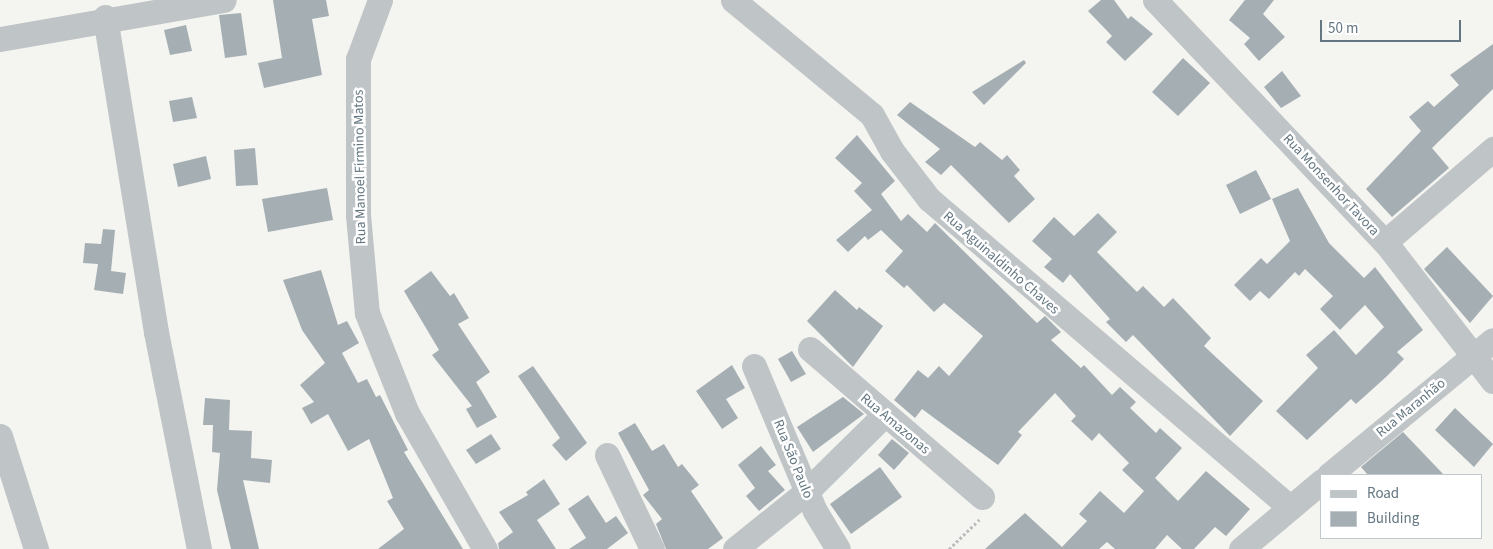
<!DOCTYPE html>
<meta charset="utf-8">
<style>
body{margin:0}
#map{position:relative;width:1493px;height:549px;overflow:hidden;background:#f4f4f0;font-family:"Source Sans 3",sans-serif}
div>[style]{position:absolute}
.building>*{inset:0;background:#a5afb3}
.path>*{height:3px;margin-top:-1.5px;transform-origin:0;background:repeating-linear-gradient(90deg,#bbbdbf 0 2.5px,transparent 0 5px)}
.minor>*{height:25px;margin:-12.5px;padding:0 12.5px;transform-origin:12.5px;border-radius:12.5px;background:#bfc4c6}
span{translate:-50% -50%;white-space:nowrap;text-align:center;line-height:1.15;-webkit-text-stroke:5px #fff;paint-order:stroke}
.street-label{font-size:14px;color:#637681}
.legend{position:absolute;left:1320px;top:474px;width:162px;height:65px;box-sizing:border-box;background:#fff;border:1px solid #c1c8cd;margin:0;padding:6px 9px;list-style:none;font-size:15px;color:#637681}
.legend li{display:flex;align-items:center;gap:10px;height:25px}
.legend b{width:25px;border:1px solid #c1c8cd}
.scale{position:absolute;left:1320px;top:20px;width:141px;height:22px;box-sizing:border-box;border:2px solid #637681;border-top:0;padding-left:6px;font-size:15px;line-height:18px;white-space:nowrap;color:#637681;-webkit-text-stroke:4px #fff;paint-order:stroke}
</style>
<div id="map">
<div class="building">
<i style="clip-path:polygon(273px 0,326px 0,329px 16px,312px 19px,322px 75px,264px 88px,258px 63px,282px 58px)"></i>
<i style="clip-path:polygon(1101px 0,1114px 0,1128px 19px,1131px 16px,1153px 34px,1125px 61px,1106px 42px,1112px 36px,1088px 11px)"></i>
<i style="clip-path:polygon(1245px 0,1274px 0,1263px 14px,1285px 37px,1259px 61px,1244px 44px,1250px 38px,1229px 20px)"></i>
<i style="clip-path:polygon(241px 13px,247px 55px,225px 58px,219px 15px)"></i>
<i style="clip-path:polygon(186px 25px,192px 51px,170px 55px,164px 30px)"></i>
<i style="clip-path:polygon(1493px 44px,1493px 89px,1432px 148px,1449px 168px,1392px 217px,1366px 189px,1421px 131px,1409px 117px,1428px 101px,1434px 107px,1459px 85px,1450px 75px)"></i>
<i style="clip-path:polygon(1183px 58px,1210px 83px,1178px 116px,1152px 92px)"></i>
<i style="clip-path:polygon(1024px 60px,1026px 63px,984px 105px,972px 92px)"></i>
<i style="clip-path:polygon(1282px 71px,1301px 96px,1281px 108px,1264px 87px)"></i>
<i style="clip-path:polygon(192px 97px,197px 118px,173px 122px,169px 101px)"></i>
<i style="clip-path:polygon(910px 102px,975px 147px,980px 142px,1002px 160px,1007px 155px,1020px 170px,1014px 176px,1035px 199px,1009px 223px,951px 165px,941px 175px,925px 162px,940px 149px,897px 115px)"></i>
<i style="clip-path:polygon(857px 135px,895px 181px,881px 194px,901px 221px,908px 214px,927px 232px,935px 223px,1037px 323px,1045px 316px,1061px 332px,1051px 340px,1081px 368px,1084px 365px,1112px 395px,1120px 387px,1136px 402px,1130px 408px,1156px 433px,1160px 428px,1182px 448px,1155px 478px,1178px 501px,1206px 471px,1250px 509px,1226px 536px,1215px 527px,1194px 549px,1182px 549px,1167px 535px,1155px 549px,1115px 549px,1107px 542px,1099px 549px,985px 549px,1025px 513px,1062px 547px,1087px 521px,1079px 514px,1100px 491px,1124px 513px,1144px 491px,1122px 470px,1129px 463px,1099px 433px,1092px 441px,1071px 421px,1076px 416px,1055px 393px,1018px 432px,1022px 435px,998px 465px,922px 409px,915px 418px,894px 400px,918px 370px,928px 378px,939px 366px,949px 376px,983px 336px,944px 303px,934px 312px,907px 285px,904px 288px,885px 271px,903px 251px,881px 230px,868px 240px,865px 236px,848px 252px,836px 240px,872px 210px,854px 191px,862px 183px,835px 158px)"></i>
<i style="clip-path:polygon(255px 148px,258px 185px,236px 186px,234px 150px)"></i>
<i style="clip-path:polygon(206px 156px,211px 179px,178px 187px,173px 164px)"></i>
<i style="clip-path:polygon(1256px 170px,1271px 199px,1240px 214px,1226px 185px)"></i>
<i style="clip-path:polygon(327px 188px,333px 220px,268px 232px,262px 199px)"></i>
<i style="clip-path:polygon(1298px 188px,1329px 243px,1364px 278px,1375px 267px,1423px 330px,1397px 352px,1404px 359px,1386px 377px,1356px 404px,1351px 399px,1307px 440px,1276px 411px,1318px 368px,1306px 355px,1334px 330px,1356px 355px,1384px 327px,1365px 305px,1340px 330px,1320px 309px,1333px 296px,1305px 269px,1299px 276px,1295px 272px,1269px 299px,1260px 291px,1250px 301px,1234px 285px,1261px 258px,1267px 264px,1290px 241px,1272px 199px)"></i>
<i style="clip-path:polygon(1098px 213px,1117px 232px,1097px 252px,1137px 292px,1143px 286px,1164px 307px,1173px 298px,1211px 338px,1204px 346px,1263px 401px,1230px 436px,1133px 335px,1126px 342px,1106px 322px,1110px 319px,1070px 274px,1063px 283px,1044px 267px,1052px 259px,1032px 241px,1054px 217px,1074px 236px)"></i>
<i style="clip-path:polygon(103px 229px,115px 230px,111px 271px,126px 273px,123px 294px,94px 290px,98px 264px,83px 263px,85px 243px,101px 244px)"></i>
<i style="clip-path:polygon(1447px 247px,1493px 296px,1470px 323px,1424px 269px)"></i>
<i style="clip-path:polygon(321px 270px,338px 325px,347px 321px,359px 343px,342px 353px,358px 383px,367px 379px,376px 397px,380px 395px,408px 450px,404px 452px,463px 549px,378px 549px,404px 529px,387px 501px,393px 498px,369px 439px,348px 451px,328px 414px,311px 424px,302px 408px,314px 402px,300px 385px,325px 363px,302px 330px,283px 280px)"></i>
<i style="clip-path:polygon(431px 271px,450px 296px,454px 293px,469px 318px,458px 324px,490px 372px,476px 382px,497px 417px,477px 428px,466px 409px,472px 406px,432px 355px,439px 350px,404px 291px)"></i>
<i style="clip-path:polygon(835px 290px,857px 310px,859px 307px,883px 326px,853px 367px,807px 321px)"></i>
<i style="clip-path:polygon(792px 351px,806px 374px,791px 382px,778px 359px)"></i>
<i style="clip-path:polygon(732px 365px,745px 388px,726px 399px,738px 418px,722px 429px,696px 391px)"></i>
<i style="clip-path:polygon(533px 366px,587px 443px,566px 461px,552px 445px,560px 438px,518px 376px)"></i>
<i style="clip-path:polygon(843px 397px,864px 414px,813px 452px,797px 427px)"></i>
<i style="clip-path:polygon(205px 398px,230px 400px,229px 430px,252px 431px,251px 458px,272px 460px,270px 483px,243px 480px,259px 549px,231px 549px,217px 490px,220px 453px,212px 452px,213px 425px,203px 425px)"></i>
<i style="clip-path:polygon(1455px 408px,1493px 444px,1474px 467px,1435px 430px)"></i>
<i style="clip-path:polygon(635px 423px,652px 451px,664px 444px,678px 467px,682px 464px,699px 485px,691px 491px,723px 538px,708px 549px,666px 549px,656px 524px,662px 519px,643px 495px,649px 490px,618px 433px)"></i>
<i style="clip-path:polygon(1403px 432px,1444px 475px,1368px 475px,1361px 467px)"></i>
<i style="clip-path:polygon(491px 434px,501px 449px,476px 464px,466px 450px)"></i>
<i style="clip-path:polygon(892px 439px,909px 453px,894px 470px,878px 455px)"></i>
<i style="clip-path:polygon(761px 446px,776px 465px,768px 471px,785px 490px,759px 511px,746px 496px,755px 488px,738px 465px)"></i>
<i style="clip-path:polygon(880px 467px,902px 497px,851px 534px,830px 504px)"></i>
<i style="clip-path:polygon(544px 479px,560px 504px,537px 520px,556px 549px,499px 549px,498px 543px,513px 532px,499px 512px,528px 495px,526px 492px)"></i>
<i style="clip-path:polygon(588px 495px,606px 523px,616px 516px,628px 533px,607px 549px,569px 549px,586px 538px,568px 509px)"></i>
</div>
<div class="path">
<i style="left:949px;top:549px;width:45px;rotate:-44.1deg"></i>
</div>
<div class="minor">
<i style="left:380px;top:0;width:63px;rotate:110.4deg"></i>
<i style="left:358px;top:59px;width:156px;rotate:90deg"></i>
<i style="left:358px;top:215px;width:98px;rotate:84.8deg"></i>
<i style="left:367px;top:313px;width:108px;rotate:68.2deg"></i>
<i style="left:407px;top:413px;width:157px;rotate:60.2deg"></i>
<i style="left:733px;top:0;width:180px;rotate:39.6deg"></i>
<i style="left:872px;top:115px;width:41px;rotate:60.9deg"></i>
<i style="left:892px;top:151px;width:61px;rotate:52.4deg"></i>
<i style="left:929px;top:199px;width:475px;rotate:40.5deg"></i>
<i style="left:1155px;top:0;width:334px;rotate:46.5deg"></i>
<i style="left:1385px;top:242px;width:176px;rotate:52.2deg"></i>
<i style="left:105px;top:17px;width:319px;rotate:80.8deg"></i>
<i style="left:156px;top:332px;width:221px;rotate:78.8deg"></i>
<i style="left:0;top:39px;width:227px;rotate:-9.9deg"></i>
<i style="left:1385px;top:242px;width:143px;rotate:-40.7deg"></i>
<i style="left:810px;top:349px;width:227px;rotate:40.7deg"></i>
<i style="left:754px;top:366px;width:157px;rotate:67.2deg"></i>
<i style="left:815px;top:511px;width:44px;rotate:58.8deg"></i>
<i style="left:0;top:436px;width:119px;rotate:72.3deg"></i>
<i style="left:607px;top:455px;width:104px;rotate:64.4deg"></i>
<i style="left:1329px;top:475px;width:212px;rotate:-39.5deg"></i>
<i style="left:735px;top:549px;width:91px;rotate:-38.8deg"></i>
<i style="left:806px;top:492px;width:108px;rotate:-44.6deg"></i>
<i style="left:1241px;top:549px;width:106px;rotate:-40deg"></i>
</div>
<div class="street-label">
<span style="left:360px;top:167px;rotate:-91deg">Rua Manoel Firmino Matos</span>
<span style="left:1331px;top:185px;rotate:47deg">Rua Monsenhor Tavora</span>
<span style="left:1001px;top:263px;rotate:41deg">Rua Aguinaldinho Chaves</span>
<span style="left:1411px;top:408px;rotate:-39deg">Rua Maranhão</span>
<span style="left:895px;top:424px;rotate:40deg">Rua Amazonas</span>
<span style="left:793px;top:459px;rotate:68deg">Rua São Paulo</span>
</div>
<ul class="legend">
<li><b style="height:6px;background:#bfc4c6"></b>Road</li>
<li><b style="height:14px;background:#a5afb3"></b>Building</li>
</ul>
<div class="scale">50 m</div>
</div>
